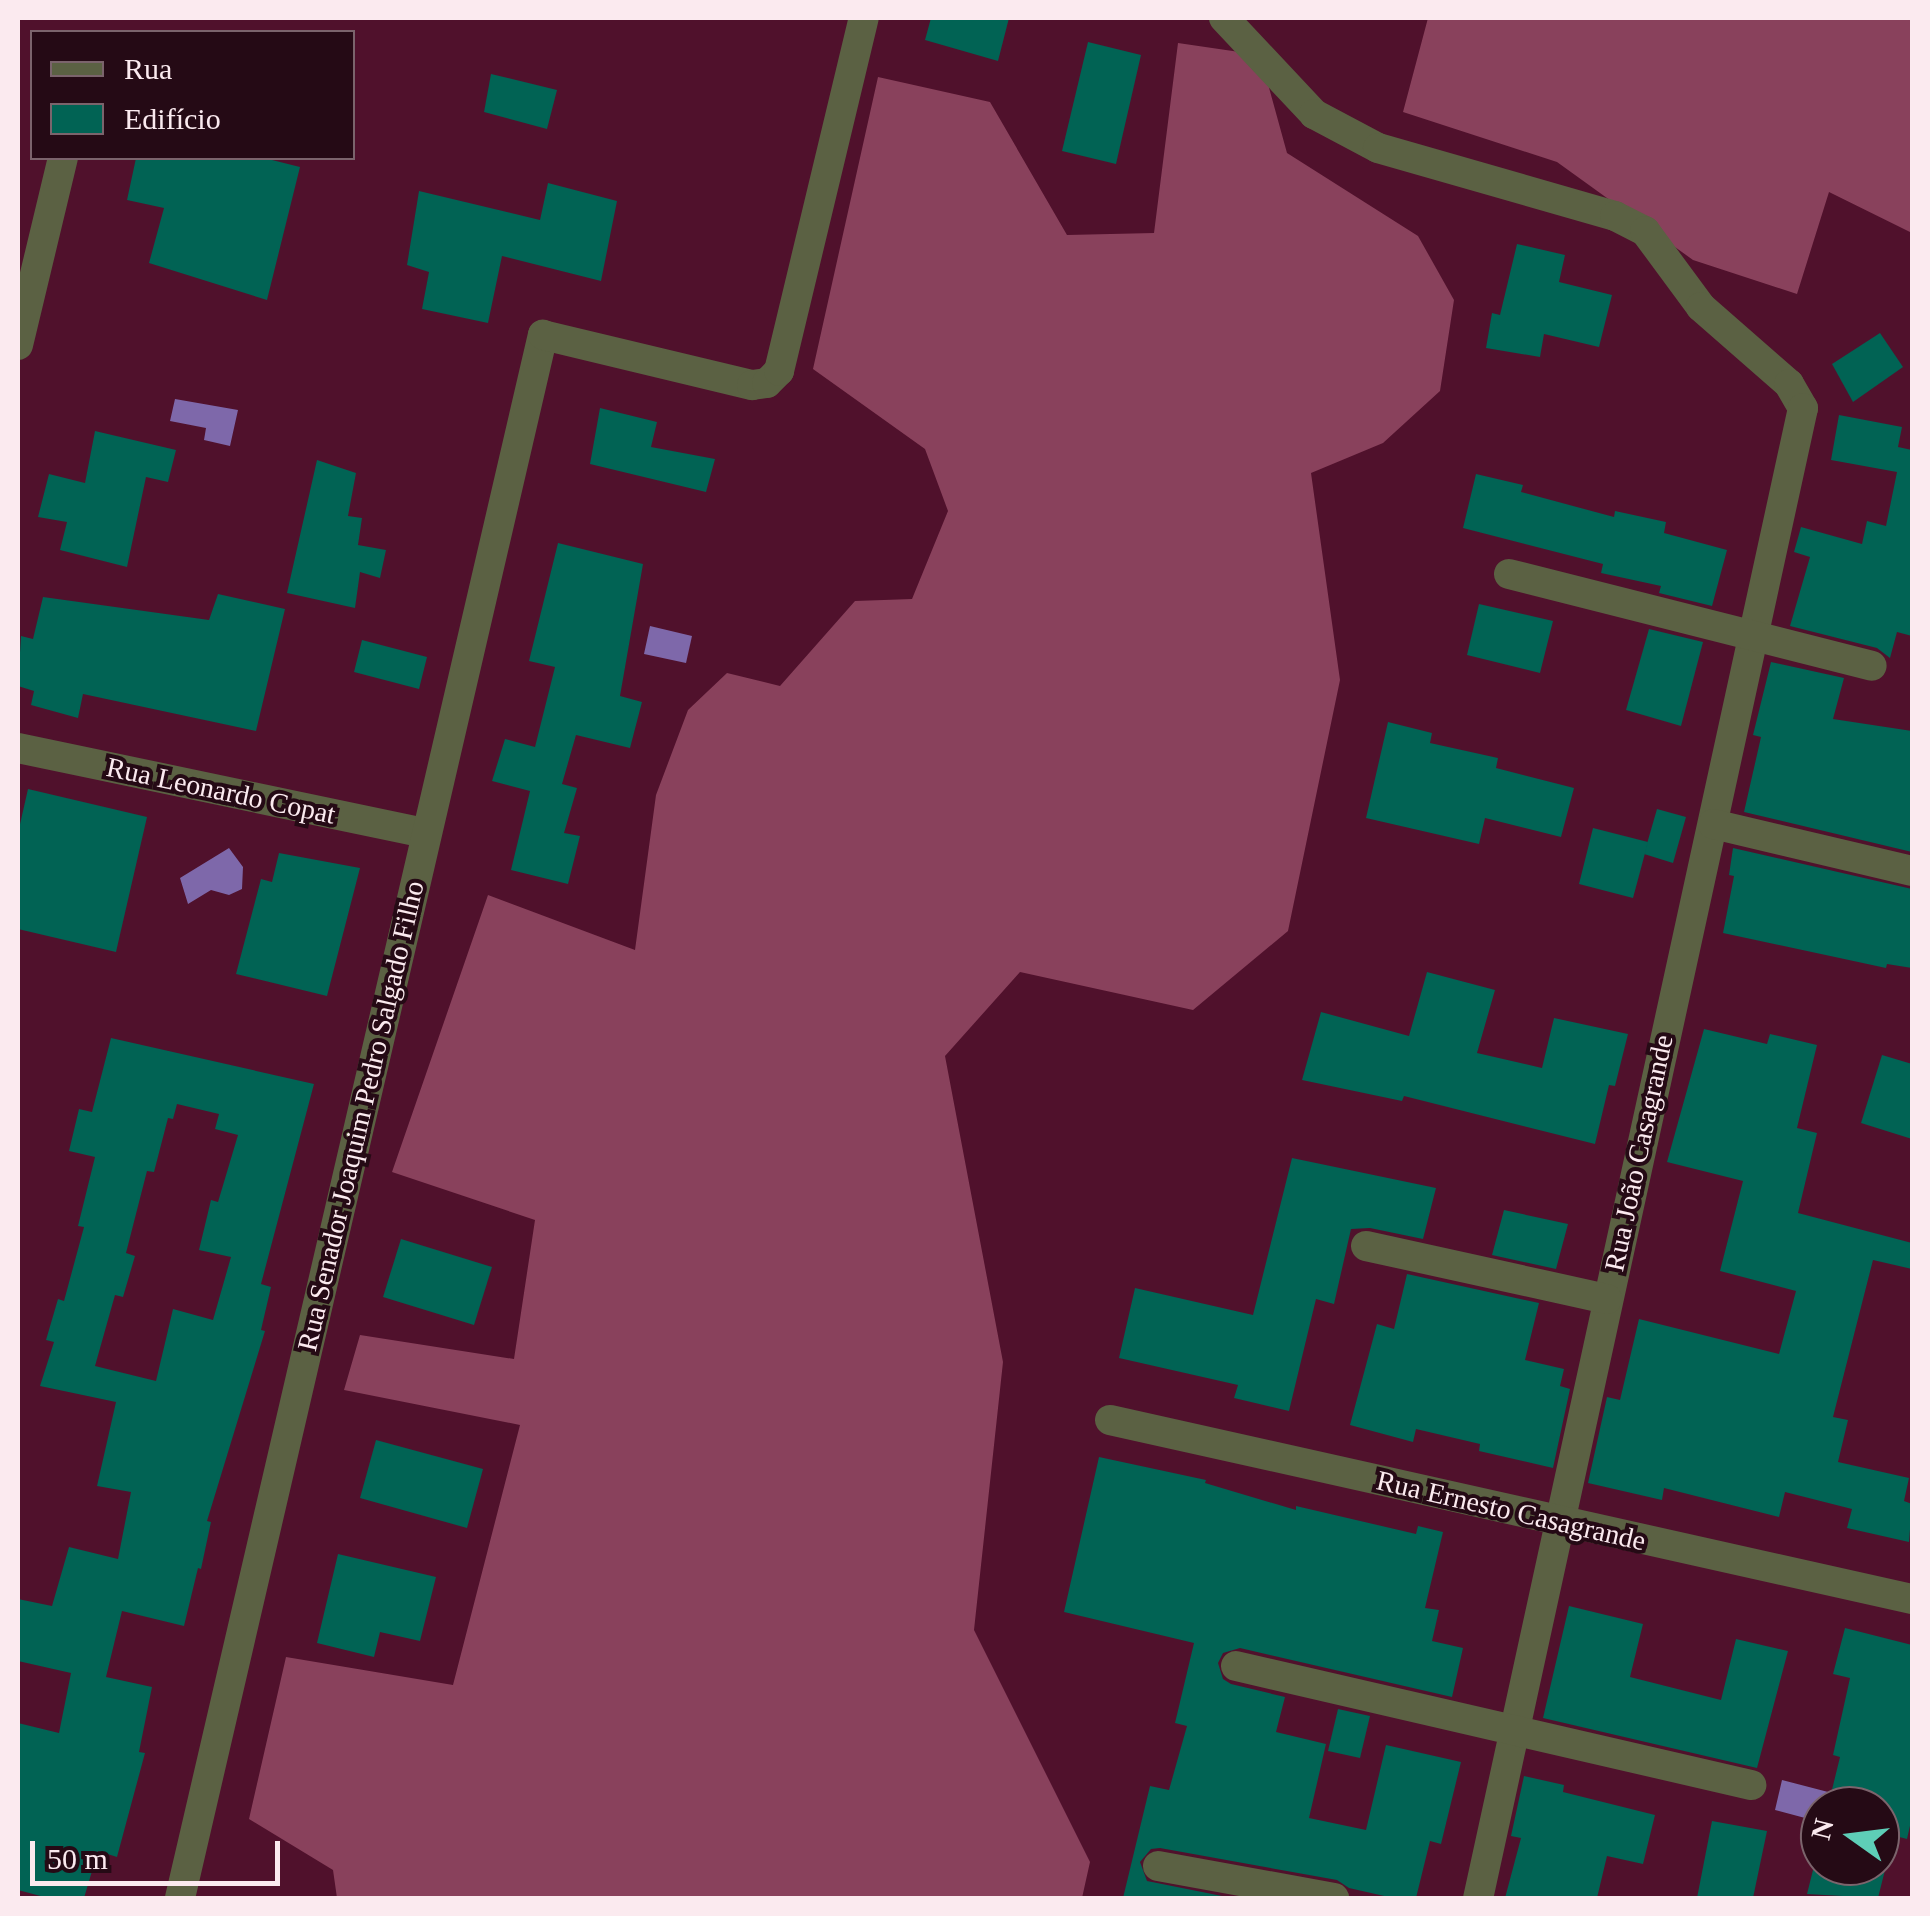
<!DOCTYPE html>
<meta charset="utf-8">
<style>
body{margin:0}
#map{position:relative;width:1930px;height:1916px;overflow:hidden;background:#50112c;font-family:"Times New Roman",serif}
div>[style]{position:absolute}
.forest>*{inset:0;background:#89415c}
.water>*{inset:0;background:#7e68aa}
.building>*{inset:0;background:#016354}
.minor>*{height:30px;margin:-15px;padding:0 15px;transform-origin:15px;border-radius:15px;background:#5b6143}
span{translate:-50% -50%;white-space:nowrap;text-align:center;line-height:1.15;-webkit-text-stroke:8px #250a15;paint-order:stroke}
.street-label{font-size:28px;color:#fbeaef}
.frame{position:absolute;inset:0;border:20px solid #fbeaef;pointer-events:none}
.legend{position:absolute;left:30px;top:30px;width:325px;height:130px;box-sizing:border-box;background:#250a15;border:2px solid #7b646c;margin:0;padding:12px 18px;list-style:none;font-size:30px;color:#fbeaef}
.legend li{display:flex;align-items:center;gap:20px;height:50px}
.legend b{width:50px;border:2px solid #7b646c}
.north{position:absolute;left:1800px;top:1786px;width:100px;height:100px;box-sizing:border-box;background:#250a15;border:2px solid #7b646c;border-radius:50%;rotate:284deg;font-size:28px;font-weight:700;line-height:40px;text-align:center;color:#fbeaef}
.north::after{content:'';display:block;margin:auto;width:35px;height:45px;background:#5eceb7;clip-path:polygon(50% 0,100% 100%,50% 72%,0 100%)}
.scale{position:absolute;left:30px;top:1841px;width:250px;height:45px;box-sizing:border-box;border:5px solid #fbeaef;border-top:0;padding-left:12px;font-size:30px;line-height:35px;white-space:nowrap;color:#fbeaef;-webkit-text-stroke:8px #250a15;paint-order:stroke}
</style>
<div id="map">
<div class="forest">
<i style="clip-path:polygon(1428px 18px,1912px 18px,1912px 233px,1829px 192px,1797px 294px,1693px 260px,1557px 162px,1403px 112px)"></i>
<i style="clip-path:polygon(1178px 43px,1260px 55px,1287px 153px,1418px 236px,1454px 300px,1440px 391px,1383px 443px,1311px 473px,1340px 680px,1288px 931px,1193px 1010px,1020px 972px,945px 1056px,1003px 1362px,974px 1630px,1090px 1862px,1082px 1898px,337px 1898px,333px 1870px,249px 1819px,286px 1657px,453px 1685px,520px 1425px,344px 1390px,360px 1335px,514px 1359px,535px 1220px,392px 1172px,488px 895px,635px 950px,656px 795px,688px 710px,727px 673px,780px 686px,855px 601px,912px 599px,948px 511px,925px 449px,813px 369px,878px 77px,990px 102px,1067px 235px,1154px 233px)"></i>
</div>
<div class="water">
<i style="clip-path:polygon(175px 399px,238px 410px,230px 446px,204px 440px,206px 428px,170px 421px)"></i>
<i style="clip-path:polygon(650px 626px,692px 636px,686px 663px,644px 654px)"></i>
<i style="clip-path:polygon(229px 848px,243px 867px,242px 889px,229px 895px,211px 890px,188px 904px,180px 878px)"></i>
<i style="clip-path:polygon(1782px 1780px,1832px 1793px,1828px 1806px,1820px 1806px,1820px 1822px,1775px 1810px)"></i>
</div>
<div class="building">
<i style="clip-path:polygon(931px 18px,1009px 18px,998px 61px,925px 40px)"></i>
<i style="clip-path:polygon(1088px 42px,1141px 55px,1116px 164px,1062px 151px)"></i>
<i style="clip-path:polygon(491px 74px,557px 90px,547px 129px,484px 112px)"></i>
<i style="clip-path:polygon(136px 158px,264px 158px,300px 167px,267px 300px,149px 263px,164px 208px,127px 200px)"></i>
<i style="clip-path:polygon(548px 183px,617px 201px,601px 281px,502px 256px,488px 323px,422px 309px,429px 272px,407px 265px,419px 191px,540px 220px)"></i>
<i style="clip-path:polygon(1517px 244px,1565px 255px,1559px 282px,1612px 295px,1599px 347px,1544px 334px,1540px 357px,1486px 348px,1492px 313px,1500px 315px)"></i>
<i style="clip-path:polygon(1880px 333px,1903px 367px,1853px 402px,1832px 364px)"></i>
<i style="clip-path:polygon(600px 408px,657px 422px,651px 447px,715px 459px,706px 492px,590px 464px)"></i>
<i style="clip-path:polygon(1839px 415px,1902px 427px,1898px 447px,1912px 450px,1912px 636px,1897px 632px,1890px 658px,1877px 648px,1790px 626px,1810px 557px,1794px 552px,1801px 527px,1862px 544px,1867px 521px,1886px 526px,1897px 472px,1831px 460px)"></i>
<i style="clip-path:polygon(95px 431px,176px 450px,168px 482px,146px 477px,127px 567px,60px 550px,67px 522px,38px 517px,49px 474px,85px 483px)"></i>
<i style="clip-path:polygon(317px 460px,356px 473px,348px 516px,362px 518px,358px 545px,386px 550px,380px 578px,360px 572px,355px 608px,287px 593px)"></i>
<i style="clip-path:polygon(1476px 474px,1523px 485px,1521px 492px,1614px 517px,1615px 511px,1666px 522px,1664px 533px,1727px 550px,1712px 606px,1659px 593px,1661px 586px,1601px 573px,1603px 564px,1463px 528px)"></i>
<i style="clip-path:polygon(558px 543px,643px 564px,620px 696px,642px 702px,630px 748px,576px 735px,562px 784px,577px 788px,564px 833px,580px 836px,568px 884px,511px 870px,530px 791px,492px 781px,505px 739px,535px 747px,555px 667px,529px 661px)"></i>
<i style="clip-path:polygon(218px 594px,285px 609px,256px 731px,83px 694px,78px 718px,31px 705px,34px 691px,18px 686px,21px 636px,33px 639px,43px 597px,209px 620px)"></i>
<i style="clip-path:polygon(1479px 604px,1553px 621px,1540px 673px,1467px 655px)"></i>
<i style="clip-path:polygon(1649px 629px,1703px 642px,1681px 726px,1626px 710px)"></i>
<i style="clip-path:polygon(362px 640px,427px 657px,419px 689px,354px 672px)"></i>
<i style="clip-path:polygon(1771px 662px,1844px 678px,1833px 719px,1912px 731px,1912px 852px,1744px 812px,1761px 737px,1753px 735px)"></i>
<i style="clip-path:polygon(1388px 722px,1432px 733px,1430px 743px,1498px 758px,1496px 768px,1574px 788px,1561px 837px,1485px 818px,1479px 844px,1366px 818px)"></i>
<i style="clip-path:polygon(28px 789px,147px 817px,116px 952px,18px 929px,18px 833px)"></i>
<i style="clip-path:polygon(1657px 809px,1686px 817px,1673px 863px,1644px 854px)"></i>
<i style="clip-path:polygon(1593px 828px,1648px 842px,1633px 898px,1579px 884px)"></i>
<i style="clip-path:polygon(1733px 848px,1912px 889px,1912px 968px,1887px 964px,1886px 968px,1723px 933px,1734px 876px,1729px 875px)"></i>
<i style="clip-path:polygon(279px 853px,360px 868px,327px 996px,236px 974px,261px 879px,272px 882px)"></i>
<i style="clip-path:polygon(1427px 972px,1495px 990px,1477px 1053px,1542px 1068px,1554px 1018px,1628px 1034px,1615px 1086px,1609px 1085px,1595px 1144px,1404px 1096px,1402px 1101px,1302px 1080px,1321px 1012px,1409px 1036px)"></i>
<i style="clip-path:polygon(1704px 1029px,1767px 1044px,1770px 1034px,1817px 1045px,1797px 1128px,1817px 1133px,1798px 1213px,1912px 1243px,1912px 1269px,1873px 1260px,1833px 1417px,1848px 1420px,1838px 1462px,1909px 1478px,1904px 1501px,1912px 1504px,1909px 1542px,1847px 1528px,1852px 1509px,1785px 1492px,1779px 1517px,1664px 1488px,1662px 1500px,1588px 1483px,1607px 1397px,1620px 1400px,1639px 1319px,1779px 1354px,1796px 1291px,1720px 1271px,1743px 1181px,1667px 1162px)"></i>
<i style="clip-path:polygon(evenodd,111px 1038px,314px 1084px,261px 1284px,271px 1287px,261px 1330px,265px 1331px,207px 1521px,211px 1522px,201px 1569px,198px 1568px,184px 1626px,122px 1611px,106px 1677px,152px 1687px,139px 1752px,145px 1753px,117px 1857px,98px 1851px,84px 1898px,48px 1898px,18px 1890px,18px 1723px,59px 1733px,71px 1673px,18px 1661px,18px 1599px,52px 1606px,69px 1547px,118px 1559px,131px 1492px,97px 1486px,116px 1402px,40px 1386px,54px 1342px,46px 1340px,58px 1299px,64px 1301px,84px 1227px,78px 1226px,95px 1157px,69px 1151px,79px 1109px,92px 1112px,111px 1038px,177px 1104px,219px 1114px,215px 1129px,238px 1135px,218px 1202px,211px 1200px,199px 1250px,231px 1257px,213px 1320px,173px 1309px,156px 1381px,95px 1366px,115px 1295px,123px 1297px,135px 1256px,126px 1253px,147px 1171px,154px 1172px,168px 1118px,173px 1119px,177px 1104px)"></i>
<i style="clip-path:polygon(1882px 1055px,1912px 1064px,1912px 1139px,1861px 1123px)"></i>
<i style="clip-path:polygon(1292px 1158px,1436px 1188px,1423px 1239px,1370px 1228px,1351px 1229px,1334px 1304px,1316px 1299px,1289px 1411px,1234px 1398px,1238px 1385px,1119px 1358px,1135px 1288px,1253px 1315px)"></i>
<i style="clip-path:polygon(1504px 1210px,1568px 1224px,1556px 1269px,1492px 1255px)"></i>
<i style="clip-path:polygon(401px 1239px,492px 1267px,474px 1325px,383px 1297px)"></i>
<i style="clip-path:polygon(1407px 1274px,1539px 1303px,1525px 1360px,1564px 1369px,1560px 1386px,1570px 1389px,1553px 1468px,1479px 1451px,1480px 1444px,1416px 1429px,1413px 1442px,1350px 1425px,1377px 1324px,1394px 1329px)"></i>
<i style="clip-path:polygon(376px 1440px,483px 1469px,467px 1528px,360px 1498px)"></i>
<i style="clip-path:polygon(1099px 1457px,1206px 1480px,1205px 1483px,1296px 1510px,1296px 1506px,1416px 1534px,1418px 1526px,1443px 1532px,1425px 1608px,1439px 1610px,1432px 1641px,1463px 1648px,1452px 1697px,1240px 1648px,1223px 1653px,1218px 1663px,1223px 1679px,1231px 1684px,1285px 1697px,1276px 1732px,1326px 1744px,1309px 1818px,1366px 1830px,1386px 1745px,1461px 1762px,1441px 1844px,1430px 1841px,1416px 1898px,1393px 1898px,1349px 1888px,1337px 1880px,1160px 1848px,1151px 1849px,1140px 1862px,1147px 1881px,1232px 1898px,1123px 1898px,1150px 1786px,1169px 1790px,1187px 1726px,1175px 1723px,1194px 1643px,1064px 1612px)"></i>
<i style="clip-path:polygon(338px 1554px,436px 1577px,420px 1641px,380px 1632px,374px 1657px,317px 1643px)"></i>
<i style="clip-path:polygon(1569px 1606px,1643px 1624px,1630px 1677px,1721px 1700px,1736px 1639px,1788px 1651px,1757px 1768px,1543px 1718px)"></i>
<i style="clip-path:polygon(1845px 1628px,1912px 1645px,1912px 1817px,1907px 1839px,1880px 1832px,1880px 1806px,1828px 1806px,1840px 1757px,1833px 1755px,1850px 1678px,1833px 1674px)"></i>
<i style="clip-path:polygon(1338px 1709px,1370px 1716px,1360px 1758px,1328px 1751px)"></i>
<i style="clip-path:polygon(1524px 1776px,1564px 1785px,1563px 1792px,1655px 1815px,1643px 1864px,1607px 1856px,1597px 1898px,1505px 1898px,1521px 1838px,1511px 1836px)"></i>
<i style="clip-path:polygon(1712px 1821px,1767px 1831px,1753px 1898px,1697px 1898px)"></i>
<i style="clip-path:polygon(1814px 1866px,1886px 1866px,1878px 1898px,1807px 1894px)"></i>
</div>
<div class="minor">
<i style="left:1224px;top:18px;width:132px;rotate:46.8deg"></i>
<i style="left:1314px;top:114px;width:72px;rotate:28deg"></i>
<i style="left:1378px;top:148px;width:247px;rotate:16deg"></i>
<i style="left:1615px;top:216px;width:34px;rotate:27deg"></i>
<i style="left:1645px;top:231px;width:94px;rotate:53.6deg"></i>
<i style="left:1701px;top:307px;width:117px;rotate:41.2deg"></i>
<i style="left:1789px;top:384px;width:28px;rotate:60deg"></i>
<i style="left:1803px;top:408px;width:1525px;rotate:102.3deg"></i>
<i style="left:18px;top:345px;width:192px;rotate:-76.5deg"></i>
<i style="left:1509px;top:574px;width:374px;rotate:14.2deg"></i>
<i style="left:18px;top:748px;width:416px;rotate:11.8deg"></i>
<i style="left:1713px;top:824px;width:204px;rotate:13.3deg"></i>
<i style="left:1366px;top:1246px;width:247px;rotate:12.4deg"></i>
<i style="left:1110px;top:1420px;width:822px;rotate:12.58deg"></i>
<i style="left:1236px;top:1666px;width:529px;rotate:13.01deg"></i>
<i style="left:1158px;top:1866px;width:179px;rotate:10.3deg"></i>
<i style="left:180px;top:1898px;width:1605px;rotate:-76.93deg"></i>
<i style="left:543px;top:335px;width:215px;rotate:13.5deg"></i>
<i style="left:752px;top:385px;width:15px;rotate:-8deg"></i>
<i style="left:767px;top:383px;width:17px;rotate:-45deg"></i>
<i style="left:779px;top:371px;width:363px;rotate:-76.5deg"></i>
</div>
<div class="street-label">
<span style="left:221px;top:791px;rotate:12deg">Rua Leonardo Copat</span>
<span style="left:361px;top:1116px;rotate:-77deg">Rua Senador Joaquim Pedro Salgado Filho</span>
<span style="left:1639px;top:1153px;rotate:-78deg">Rua João Casagrande</span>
<span style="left:1511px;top:1511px;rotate:13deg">Rua Ernesto Casagrande</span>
</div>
<div class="frame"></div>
<ul class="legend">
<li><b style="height:12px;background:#5b6143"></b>Rua</li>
<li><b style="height:28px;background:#016354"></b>Edifício</li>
</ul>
<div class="north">N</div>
<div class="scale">50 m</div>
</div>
